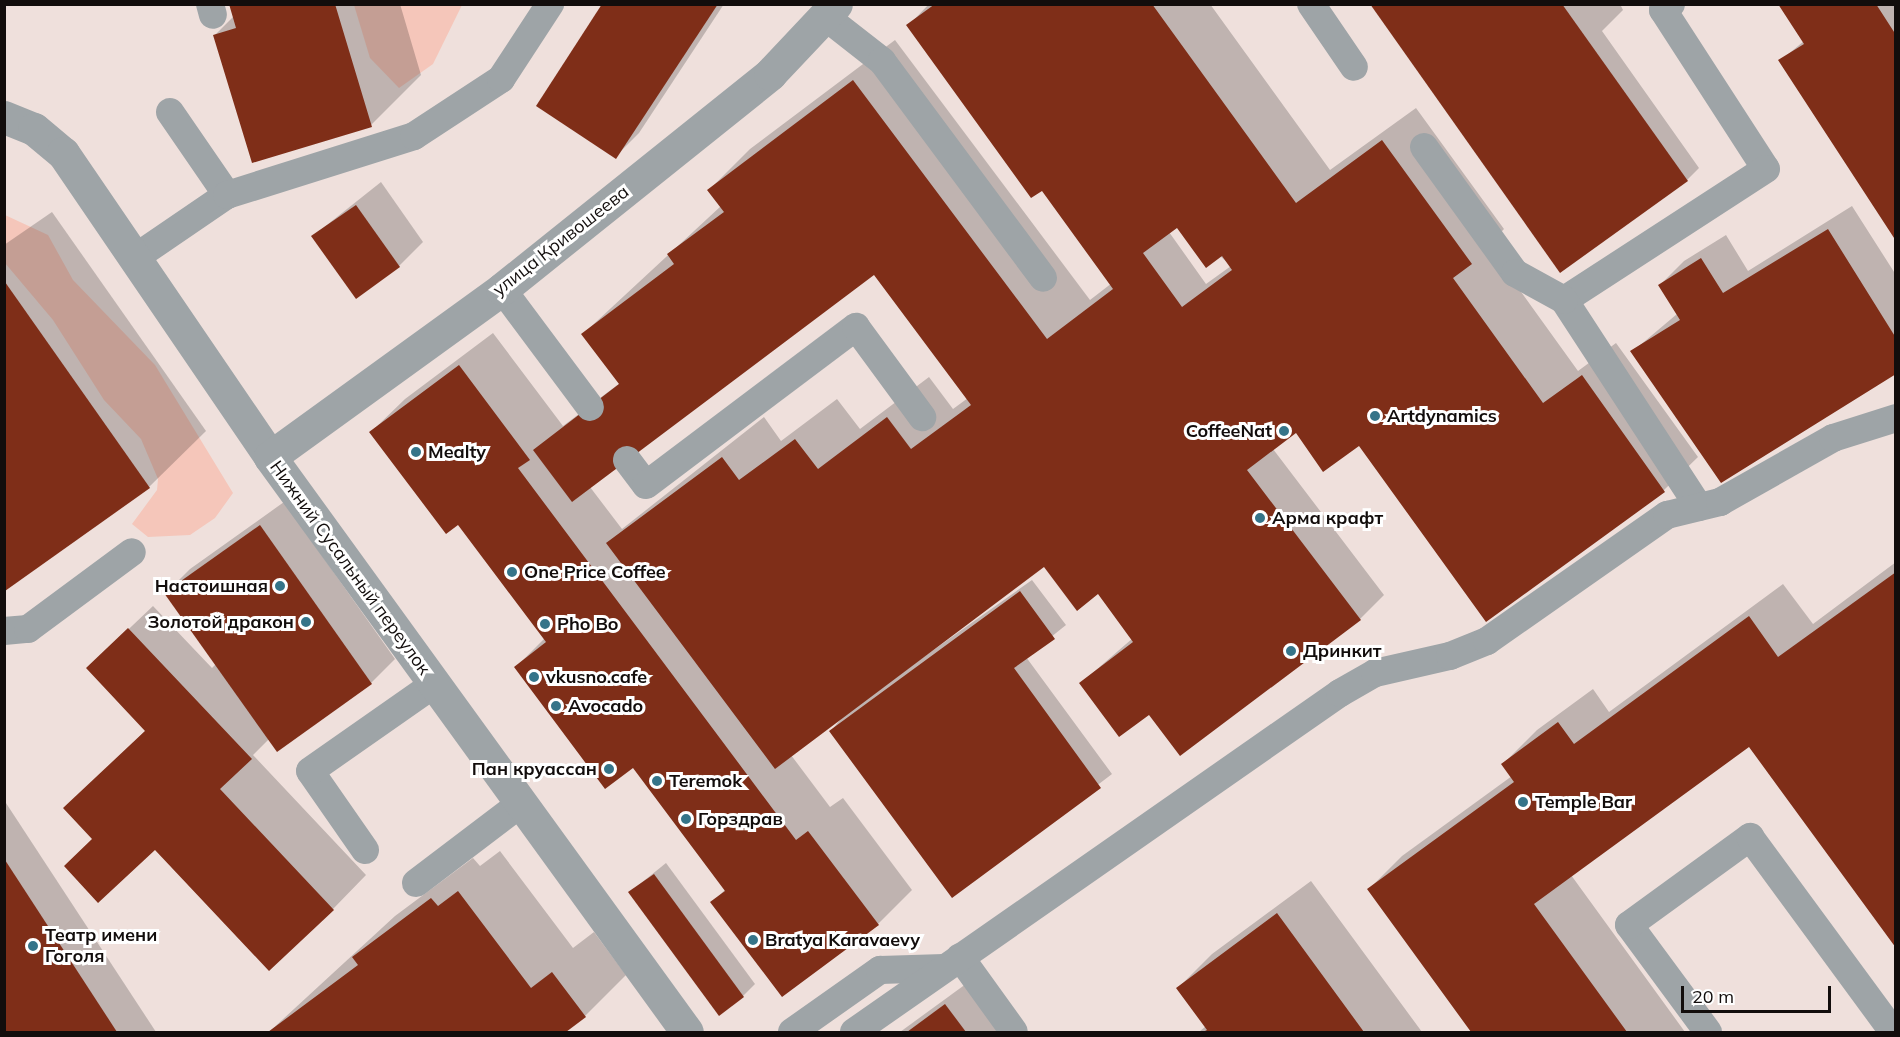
<!DOCTYPE html>
<meta charset="utf-8">
<style>
body{margin:0}
#map{position:relative;width:1900px;height:1037px;overflow:hidden;background:#efe0dc;font-family:Mulish,sans-serif}
div>[style]{position:absolute}
.green>*{inset:0;background:#f5c6ba}
.shadow>*{inset:0;background:#0003}
.building>*{inset:0;background:#7f2e18}
.lane>*{height:28px;margin:-14px;padding:0 14px;transform-origin:14px;border-radius:14px;background:#9ea4a7}
.street>*{height:33px;margin:-16.5px;padding:0 16.5px;transform-origin:16.5px;border-radius:16.5px;background:#9ea4a7}
.dots>*{width:16px;height:16px;translate:-50% -50%;box-sizing:border-box;border:3px solid #fff;border-radius:50%}
span{translate:-50% -50%;white-space:nowrap;text-align:center;line-height:1.15;-webkit-text-stroke:6px #fff;paint-order:stroke}
.street-label{font-size:18px;color:#120d0c}
.poi-label{font-size:18px;color:#120d0c;font-weight:700}
.left{translate:0 -50%;text-align:left}
.right{translate:-100% -50%;text-align:right}
.frame{position:absolute;inset:0;border:6px solid #120d0c;pointer-events:none}
.scale{position:absolute;left:1681px;top:986px;width:150px;height:27px;box-sizing:border-box;border:3px solid #120d0c;border-top:0;padding-left:8px;font-size:18px;line-height:21px;white-space:nowrap;color:#120d0c;-webkit-text-stroke:4px #fff;paint-order:stroke}
</style>
<div id="map">
<div class="green">
<i style="clip-path:polygon(354px 5px,354px 4px,462px 5px,433px 64px,399px 88px,370px 58px)"></i>
<i style="clip-path:polygon(5px 215px,48px 235px,73px 280px,155px 365px,233px 493px,215px 518px,190px 535px,148px 537px,132px 524px,157px 490px,158px 479px,141px 439px,104px 400px,53px 320px,5px 263px)"></i>
</div>
<div class="shadow">
<i style="clip-path:polygon(231px 4px,400px 4px,421px 75px,371px 125px,215px 35px,234px 16px)"></i>
<i style="clip-path:polygon(604px 4px,724px 4px,639px 133px,615px 157px)"></i>
<i style="clip-path:polygon(evenodd,929px 4px,1210px 4px,1330px 170px,1416px 108px,1504px 229px,1488px 246px,1578px 371px,1616px 343px,1698px 457px,1664px 490px,1487px 620px,1359px 444px,1296px 431px,1273px 449px,1384px 595px,1360px 619px,1149px 713px,1081px 683px,1133px 638px,1098px 592px,1045px 564px,870px 695px,1032px 580px,1066px 625px,1026px 657px,1112px 774px,952px 896px,831px 731px,845px 714px,791px 755px,830px 807px,843px 798px,912px 890px,878px 924px,712px 902px,726px 889px,633px 766px,516px 667px,545px 638px,458px 523px,371px 432px,405px 399px,493px 333px,563px 426px,620px 383px,583px 334px,721px 206px,709px 190px,750px 149px,895px 40px,1090px 300px,1112px 283px,1042px 189px,908px 26px,929px 4px,1184px 223px,1231px 266px,1206px 284px,1169px 232px,1184px 223px,929px 4px,875px 273px,968px 398px,953px 409px,929px 377px,860px 429px,837px 399px,781px 441px,764px 417px,622px 529px,590px 487px,875px 273px)"></i>
<i style="clip-path:polygon(1372px 4px,1620px 4px,1623px 10px,1602px 31px,1699px 168px,1687px 180px)"></i>
<i style="clip-path:polygon(1780px 4px,1895px 4px,1896px 239px,1780px 61px,1804px 41px)"></i>
<i style="clip-path:polygon(381px 182px,423px 242px,399px 266px,313px 236px)"></i>
<i style="clip-path:polygon(1852px 206px,1896px 275px,1896px 373px,1632px 352px,1677px 314px,1660px 285px,1684px 261px,1726px 235px,1748px 271px)"></i>
<i style="clip-path:polygon(52px 212px,206px 431px,149px 487px,4px 589px,4px 245px)"></i>
<i style="clip-path:polygon(284px 502px,395px 659px,371px 683px,269px 739px,253px 755px,366px 875px,333px 909px,155px 848px,65px 808px,146px 730px,112px 645px,153px 606px,212px 668px,216px 664px,166px 593px,190px 569px)"></i>
<i style="clip-path:polygon(1896px 562px,1896px 946px,1749px 745px,1571px 875px,1685px 1032px,1473px 1032px,1369px 889px,1402px 856px,1512px 776px,1503px 764px,1537px 730px,1593px 689px,1609px 712px,1783px 584px,1813px 624px)"></i>
<i style="clip-path:polygon(4px 800px,156px 1032px,4px 1032px)"></i>
<i style="clip-path:polygon(500px 851px,573px 948px,594px 932px,626px 975px,585px 1016px,563px 1032px,269px 1032px,395px 916px,473px 858px,480px 866px)"></i>
<i style="clip-path:polygon(666px 863px,755px 984px,743px 996px,630px 892px)"></i>
<i style="clip-path:polygon(1311px 881px,1422px 1032px,1199px 1032px,1206px 1026px,1178px 988px,1212px 954px)"></i>
<i style="clip-path:polygon(970px 981px,1007px 1032px,900px 1032px)"></i>
</div>
<div class="building">
<i style="clip-path:polygon(229px 4px,335px 4px,372px 127px,252px 163px,213px 35px,236px 28px)"></i>
<i style="clip-path:polygon(602px 4px,718px 4px,616px 159px,536px 106px)"></i>
<i style="clip-path:polygon(evenodd,935px 4px,1152px 4px,1296px 203px,1382px 140px,1472px 264px,1453px 278px,1543px 403px,1582px 375px,1665px 492px,1486px 622px,1359px 446px,1323px 472px,1296px 433px,1247px 470px,1361px 620px,1180px 756px,1149px 715px,1119px 737px,1079px 683px,1133px 642px,1098px 594px,1077px 611px,1044px 567px,775px 769px,606px 543px,722px 457px,739px 480px,795px 439px,818px 469px,887px 417px,911px 449px,971px 405px,874px 275px,572px 502px,533px 450px,619px 384px,581px 334px,674px 264px,667px 254px,724px 212px,707px 190px,853px 80px,1047px 339px,1113px 289px,1042px 191px,1031px 198px,906px 25px,935px 4px,1177px 228px,1206px 268px,1222px 256px,1232px 270px,1182px 307px,1143px 253px,1177px 228px)"></i>
<i style="clip-path:polygon(1370px 4px,1562px 4px,1688px 181px,1560px 273px)"></i>
<i style="clip-path:polygon(1778px 4px,1876px 4px,1896px 35px,1896px 241px,1778px 60px,1804px 44px)"></i>
<i style="clip-path:polygon(356px 205px,400px 267px,356px 299px,311px 236px)"></i>
<i style="clip-path:polygon(1828px 229px,1896px 338px,1896px 374px,1721px 483px,1630px 351px,1680px 320px,1658px 285px,1701px 258px,1723px 293px)"></i>
<i style="clip-path:polygon(5px 282px,150px 488px,5px 591px)"></i>
<i style="clip-path:polygon(459px 365px,530px 460px,518px 468px,796px 840px,808px 831px,879px 925px,782px 997px,710px 902px,725px 891px,633px 768px,605px 789px,514px 667px,546px 642px,458px 525px,446px 534px,369px 432px)"></i>
<i style="clip-path:polygon(260px 525px,372px 684px,277px 752px,164px 593px)"></i>
<i style="clip-path:polygon(1896px 572px,1896px 948px,1749px 747px,1534px 904px,1627px 1032px,1471px 1032px,1367px 889px,1514px 782px,1501px 764px,1558px 722px,1574px 744px,1749px 616px,1778px 657px)"></i>
<i style="clip-path:polygon(1020px 591px,1055px 639px,1014px 668px,1101px 788px,952px 898px,829px 731px)"></i>
<i style="clip-path:polygon(128px 628px,252px 759px,220px 789px,334px 910px,269px 971px,155px 850px,98px 903px,64px 866px,92px 839px,63px 808px,145px 731px,86px 668px)"></i>
<i style="clip-path:polygon(5px 860px,117px 1032px,5px 1032px)"></i>
<i style="clip-path:polygon(654px 874px,744px 997px,719px 1016px,628px 892px)"></i>
<i style="clip-path:polygon(458px 891px,531px 988px,552px 972px,586px 1017px,566px 1032px,268px 1032px,358px 965px,352px 957px,431px 898px,438px 906px)"></i>
<i style="clip-path:polygon(1277px 913px,1364px 1032px,1203px 1032px,1207px 1030px,1176px 988px)"></i>
<i style="clip-path:polygon(945px 1004px,966px 1032px,907px 1032px)"></i>
</div>
<div class="lane">
<i style="left:210px;top:4px;width:11px;rotate:75deg"></i>
<i style="left:1311px;top:4px;width:76px;rotate:55.7deg"></i>
<i style="left:1671px;top:4px;width:10px;rotate:143deg"></i>
<i style="left:1663px;top:10px;width:189px;rotate:57.1deg"></i>
<i style="left:1766px;top:169px;width:241px;rotate:147deg"></i>
<i style="left:1564px;top:300px;width:247px;rotate:56.9deg"></i>
<i style="left:827px;top:18px;width:70px;rotate:38deg"></i>
<i style="left:882px;top:61px;width:270px;rotate:53.4deg"></i>
<i style="left:170px;top:112px;width:101px;rotate:55.5deg"></i>
<i style="left:1424px;top:147px;width:155px;rotate:54.2deg"></i>
<i style="left:1515px;top:273px;width:56px;rotate:28.9deg"></i>
<i style="left:136px;top:257px;width:110px;rotate:-34.3deg"></i>
<i style="left:227px;top:195px;width:196px;rotate:-17.5deg"></i>
<i style="left:414px;top:136px;width:104px;rotate:-33.2deg"></i>
<i style="left:501px;top:79px;width:90px;rotate:-56.8deg"></i>
<i style="left:502px;top:289px;width:147px;rotate:53.3deg"></i>
<i style="left:627px;top:460px;width:31px;rotate:53deg"></i>
<i style="left:646px;top:485px;width:263px;rotate:-37deg"></i>
<i style="left:856px;top:327px;width:112px;rotate:53.7deg"></i>
<i style="left:4px;top:631px;width:24px;rotate:-5deg"></i>
<i style="left:28px;top:629px;width:129px;rotate:-36.5deg"></i>
<i style="left:365px;top:850px;width:96px;rotate:-124.8deg"></i>
<i style="left:310px;top:771px;width:150px;rotate:-35deg"></i>
<i style="left:416px;top:883px;width:131px;rotate:-37.2deg"></i>
<i style="left:960px;top:957px;width:92px;rotate:54.2deg"></i>
<i style="left:792px;top:1032px;width:108px;rotate:-35.2deg"></i>
<i style="left:880px;top:970px;width:64px;rotate:-1.8deg"></i>
<i style="left:854px;top:1032px;width:593px;rotate:-34.9deg"></i>
<i style="left:1340px;top:693px;width:40px;rotate:-29.7deg"></i>
<i style="left:1375px;top:673px;width:77px;rotate:-12.8deg"></i>
<i style="left:1450px;top:656px;width:40px;rotate:-22deg"></i>
<i style="left:1487px;top:641px;width:220px;rotate:-35deg"></i>
<i style="left:1667px;top:515px;width:55px;rotate:-13.8deg"></i>
<i style="left:1720px;top:502px;width:130px;rotate:-29.5deg"></i>
<i style="left:1833px;top:438px;width:66px;rotate:-17.6deg"></i>
<i style="left:1708px;top:1032px;width:133px;rotate:-126.4deg"></i>
<i style="left:1629px;top:925px;width:150px;rotate:-36deg"></i>
<i style="left:1750px;top:837px;width:242px;rotate:53.7deg"></i>
</div>
<div class="street">
<i style="left:4px;top:117px;width:32px;rotate:22deg"></i>
<i style="left:34px;top:129px;width:38px;rotate:40deg"></i>
<i style="left:63px;top:153px;width:368px;rotate:55.7deg"></i>
<i style="left:270px;top:457px;width:710px;rotate:54.05deg"></i>
<i style="left:270px;top:457px;width:286px;rotate:-35.9deg"></i>
<i style="left:502px;top:289px;width:344px;rotate:-38.7deg"></i>
<i style="left:770px;top:74px;width:96px;rotate:-46.7deg"></i>
</div>
<div class="dots">
<i style="left:1375px;top:416px;background:#357489"></i>
<i style="left:1284px;top:431px;background:#357489"></i>
<i style="left:416px;top:452px;background:#357489"></i>
<i style="left:1260px;top:518px;background:#357489"></i>
<i style="left:512px;top:572px;background:#357489"></i>
<i style="left:280px;top:586px;background:#357489"></i>
<i style="left:306px;top:622px;background:#357489"></i>
<i style="left:545px;top:624px;background:#357489"></i>
<i style="left:1291px;top:651px;background:#357489"></i>
<i style="left:534px;top:677px;background:#357489"></i>
<i style="left:556px;top:706px;background:#357489"></i>
<i style="left:609px;top:769px;background:#357489"></i>
<i style="left:657px;top:781px;background:#357489"></i>
<i style="left:1523px;top:802px;background:#357489"></i>
<i style="left:686px;top:819px;background:#357489"></i>
<i style="left:753px;top:940px;background:#357489"></i>
<i style="left:33px;top:946px;background:#357489"></i>
</div>
<div class="street-label">
<span style="left:561px;top:241px;rotate:-38deg">улица Кривошеева</span>
<span style="left:350px;top:568px;rotate:54deg">Нижний Сусальный переулок</span>
</div>
<div class="poi-label">
<span class="left" style="left:1387px;top:416px">Artdynamics</span>
<span class="right" style="left:1272px;top:431px">CoffeeNat</span>
<span class="left" style="left:428px;top:452px">Mealty</span>
<span class="left" style="left:1272px;top:518px">Арма крафт</span>
<span class="left" style="left:524px;top:572px">One Price Coffee</span>
<span class="right" style="left:268px;top:586px">Настоишная</span>
<span class="right" style="left:294px;top:622px">Золотой дракон</span>
<span class="left" style="left:557px;top:624px">Pho Bo</span>
<span class="left" style="left:1303px;top:651px">Дринкит</span>
<span class="left" style="left:546px;top:677px">vkusno.cafe</span>
<span class="left" style="left:568px;top:706px">Avocado</span>
<span class="right" style="left:597px;top:769px">Пан круассан</span>
<span class="left" style="left:669px;top:781px">Teremok</span>
<span class="left" style="left:1535px;top:802px">Temple Bar</span>
<span class="left" style="left:698px;top:819px">Горздрав</span>
<span class="left" style="left:45px;top:946px">Театр имени<br>Гоголя</span>
<span class="left" style="left:765px;top:940px">Bratya Karavaevy</span>
</div>
<div class="frame"></div>
<div class="scale">20 m</div>
</div>
